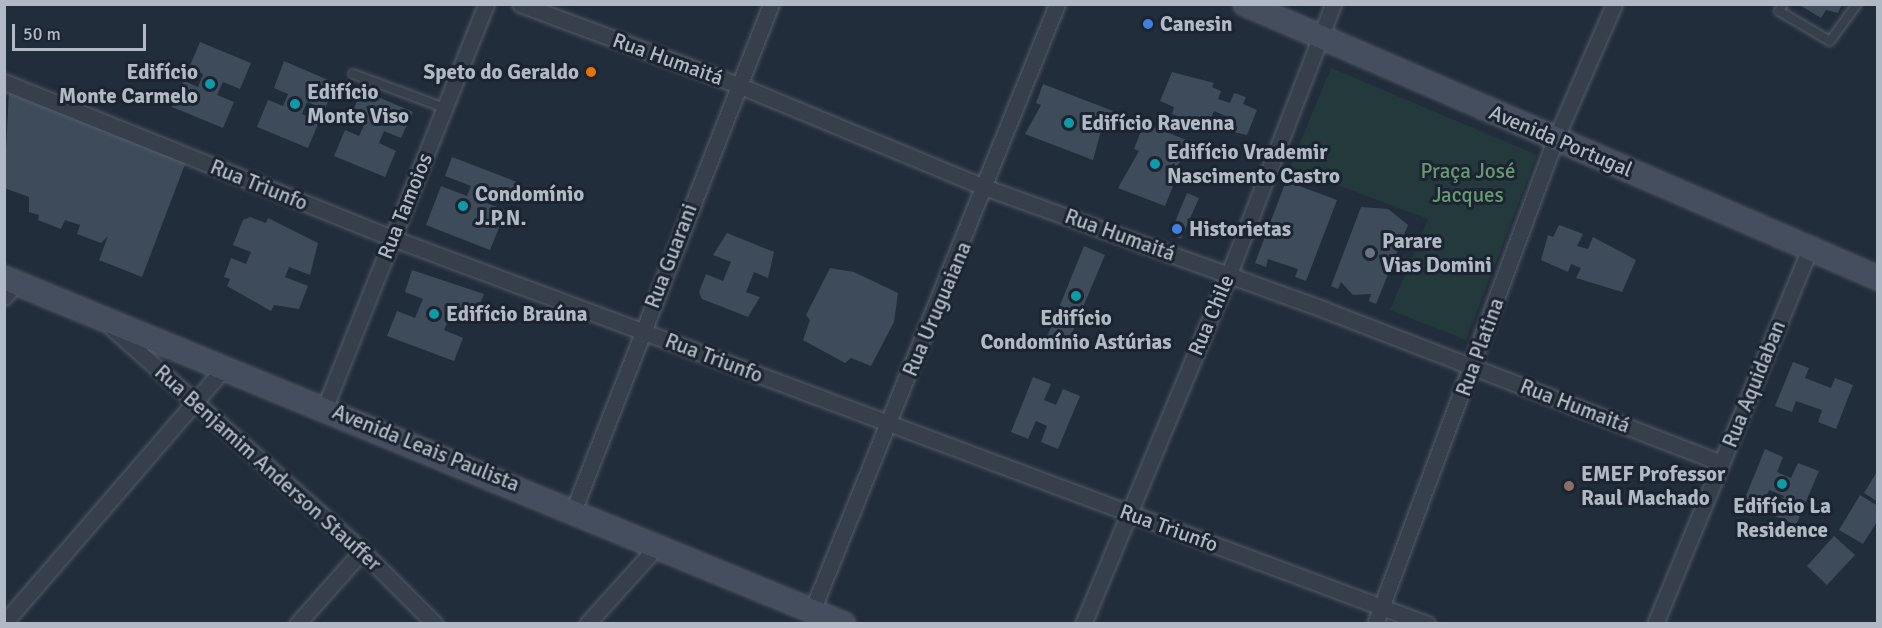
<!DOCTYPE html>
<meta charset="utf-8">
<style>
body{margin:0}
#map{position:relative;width:1882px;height:628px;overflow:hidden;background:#222d3b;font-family:Signika,sans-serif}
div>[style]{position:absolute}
.green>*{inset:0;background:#24393c}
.building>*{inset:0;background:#3e4b5b}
.roads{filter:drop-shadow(0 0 2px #545c69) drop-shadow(0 0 2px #545c69)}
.lane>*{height:8px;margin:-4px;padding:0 4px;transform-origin:4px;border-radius:4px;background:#363f4b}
.street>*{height:15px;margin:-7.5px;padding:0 7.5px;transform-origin:7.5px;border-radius:7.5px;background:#363f4b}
.secondary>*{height:22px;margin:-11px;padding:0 11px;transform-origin:11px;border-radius:11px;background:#444e5e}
.dots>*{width:16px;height:16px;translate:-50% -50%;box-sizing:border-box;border:3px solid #1b2430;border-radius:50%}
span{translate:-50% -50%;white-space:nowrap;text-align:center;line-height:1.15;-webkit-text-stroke:6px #1b2430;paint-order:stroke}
.poi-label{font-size:21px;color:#b1b9c7;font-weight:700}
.left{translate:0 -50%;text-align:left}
.right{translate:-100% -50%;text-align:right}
.street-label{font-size:21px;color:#b1b9c7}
.park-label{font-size:21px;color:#689973}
.frame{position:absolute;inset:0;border:6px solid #b1b9c7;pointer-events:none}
.scale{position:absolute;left:12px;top:24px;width:134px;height:27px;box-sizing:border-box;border:3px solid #b1b9c7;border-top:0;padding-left:8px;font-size:18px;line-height:21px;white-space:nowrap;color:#b1b9c7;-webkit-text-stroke:4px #1b2430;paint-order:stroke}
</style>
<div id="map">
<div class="green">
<i style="clip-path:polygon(1331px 68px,1537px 155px,1466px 340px,1390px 310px,1428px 219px,1290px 167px)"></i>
</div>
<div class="building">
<i style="clip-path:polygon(1798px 4px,1842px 4px,1838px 13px,1826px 10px,1821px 18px)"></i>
<i style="clip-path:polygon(200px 42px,251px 63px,240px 89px,223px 82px,217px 95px,234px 102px,223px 128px,172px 107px,184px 81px,198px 87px,203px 74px,189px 68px)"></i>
<i style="clip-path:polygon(284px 61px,335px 83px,325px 109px,307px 102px,302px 114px,319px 122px,308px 148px,257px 127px,268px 100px,283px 106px,288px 94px,274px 88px)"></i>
<i style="clip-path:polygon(1172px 72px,1214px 83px,1212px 87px,1221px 91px,1218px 99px,1230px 103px,1234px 93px,1246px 97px,1243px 104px,1257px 110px,1247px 135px,1223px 130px,1228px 117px,1214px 111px,1209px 123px,1198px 118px,1196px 123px,1172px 114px,1174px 107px,1160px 101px)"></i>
<i style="clip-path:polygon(1043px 84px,1113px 111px,1106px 129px,1102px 127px,1093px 160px,1025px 134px,1041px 105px,1036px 103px)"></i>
<i style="clip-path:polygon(362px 90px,413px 112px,401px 138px,384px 131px,379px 143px,396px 151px,385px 177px,334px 156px,345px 130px,359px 136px,365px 123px,350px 117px)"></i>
<i style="clip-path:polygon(9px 91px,187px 159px,142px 277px,99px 260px,108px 236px,101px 243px,77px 234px,80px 225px,65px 220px,61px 229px,38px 220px,39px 215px,29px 212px,29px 197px,4px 188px)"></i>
<i style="clip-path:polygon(1144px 123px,1191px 142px,1170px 179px,1175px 181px,1165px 206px,1118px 188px,1139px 151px,1134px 149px)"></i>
<i style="clip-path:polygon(452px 157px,517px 182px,509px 201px,484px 191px,480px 201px,506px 210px,490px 250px,426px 225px,441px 186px,467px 196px,471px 186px,445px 176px)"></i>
<i style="clip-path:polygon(1286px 181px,1337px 200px,1306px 281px,1295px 277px,1298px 269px,1268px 259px,1266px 267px,1255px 263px)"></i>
<i style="clip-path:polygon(1187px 193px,1199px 198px,1181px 239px,1170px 234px)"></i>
<i style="clip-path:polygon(1361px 207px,1388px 209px,1408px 225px,1376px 304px,1369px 301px,1371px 294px,1353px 295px,1341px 282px,1338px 289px,1331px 286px)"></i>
<i style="clip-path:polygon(250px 217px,266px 223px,268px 218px,318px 243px,310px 275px,289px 267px,285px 277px,308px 286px,299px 309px,274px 305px,271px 311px,227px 286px,230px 279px,224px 277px,231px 258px,246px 264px,251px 252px,233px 245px,243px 220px)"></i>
<i style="clip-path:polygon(1559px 225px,1583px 234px,1577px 246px,1588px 249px,1593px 237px,1636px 260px,1622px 292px,1576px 278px,1581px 268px,1571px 264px,1568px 272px,1541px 260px,1548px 235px,1553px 237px)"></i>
<i style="clip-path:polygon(727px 233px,774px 252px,768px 278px,754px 272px,746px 292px,760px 297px,748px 317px,702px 299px,699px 292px,706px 274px,723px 281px,731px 262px,713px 255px)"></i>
<i style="clip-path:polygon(1084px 246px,1105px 255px,1067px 345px,1047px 337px)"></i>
<i style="clip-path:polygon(830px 268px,854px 272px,898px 293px,894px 322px,871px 366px,851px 358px,845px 363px,803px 340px,810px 320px,806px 315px)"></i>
<i style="clip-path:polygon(412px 270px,484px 294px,475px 316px,454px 308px,444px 330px,463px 338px,454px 361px,387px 336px,397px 311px,415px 318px,423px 299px,405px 292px)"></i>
<i style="clip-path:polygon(1793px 362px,1809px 368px,1805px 378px,1831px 388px,1835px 378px,1853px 385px,1836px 429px,1818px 422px,1822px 410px,1796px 401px,1792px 412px,1775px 406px)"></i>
<i style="clip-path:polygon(1033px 377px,1051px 384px,1044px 400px,1056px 405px,1063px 389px,1080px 396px,1058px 449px,1041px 442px,1047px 426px,1036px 421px,1028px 439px,1011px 432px)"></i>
<i style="clip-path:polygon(1765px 449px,1783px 457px,1777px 472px,1791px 478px,1798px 463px,1819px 471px,1796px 525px,1775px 516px,1784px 496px,1769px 490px,1761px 510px,1743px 503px)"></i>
<i style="clip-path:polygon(1878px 470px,1878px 502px,1864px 493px)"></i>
<i style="clip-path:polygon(1860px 495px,1878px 506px,1878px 520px,1863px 544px,1839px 530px)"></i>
<i style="clip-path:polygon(1834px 536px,1855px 555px,1827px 585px,1807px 566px)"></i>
</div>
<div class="roads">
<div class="lane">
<i style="left:1783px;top:4px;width:8px;rotate:120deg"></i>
<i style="left:1779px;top:11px;width:59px;rotate:30.5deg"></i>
<i style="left:1830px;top:41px;width:46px;rotate:-53.9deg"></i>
<i style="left:353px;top:74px;width:98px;rotate:20.3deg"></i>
</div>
<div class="street">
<i style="left:520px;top:4px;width:233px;rotate:20.4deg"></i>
<i style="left:738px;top:85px;width:269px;rotate:22.5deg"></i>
<i style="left:987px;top:188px;width:359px;rotate:19.8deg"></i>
<i style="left:1325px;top:310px;width:425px;rotate:21.1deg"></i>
<i style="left:4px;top:82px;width:418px;rotate:21.9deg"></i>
<i style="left:392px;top:238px;width:1105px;rotate:20.45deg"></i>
<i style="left:4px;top:297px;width:18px;rotate:-49deg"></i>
<i style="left:112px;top:328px;width:335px;rotate:41.7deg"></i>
<i style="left:362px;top:551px;width:103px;rotate:45deg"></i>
<i style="left:325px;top:407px;width:434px;rotate:-68.2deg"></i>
<i style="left:574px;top:509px;width:542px;rotate:-68.69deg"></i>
<i style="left:812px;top:611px;width:655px;rotate:-68.02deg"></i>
<i style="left:4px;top:623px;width:340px;rotate:-49.2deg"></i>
<i style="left:297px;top:624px;width:98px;rotate:-48.3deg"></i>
<i style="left:587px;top:624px;width:108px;rotate:-48deg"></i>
<i style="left:1083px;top:624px;width:379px;rotate:-67.4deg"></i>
<i style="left:1229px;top:274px;width:289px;rotate:-68.9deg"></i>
<i style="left:1375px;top:624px;width:516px;rotate:-69.6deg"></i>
<i style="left:1555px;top:140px;width:148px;rotate:-66.5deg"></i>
<i style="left:1655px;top:624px;width:410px;rotate:-67.6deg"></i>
</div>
<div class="secondary">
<i style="left:1245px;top:4px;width:690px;rotate:23.41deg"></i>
<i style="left:4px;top:278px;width:908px;rotate:22.39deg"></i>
</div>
</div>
<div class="dots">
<i style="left:1148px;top:24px;background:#3f7fe0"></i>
<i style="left:591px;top:72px;background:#e8710a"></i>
<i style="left:210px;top:84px;background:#0f9aa8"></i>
<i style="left:295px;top:104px;background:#0f9aa8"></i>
<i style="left:1069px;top:123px;background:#0f9aa8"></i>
<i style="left:1155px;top:164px;background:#0f9aa8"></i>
<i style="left:463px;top:206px;background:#0f9aa8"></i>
<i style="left:1177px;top:229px;background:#3f7fe0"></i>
<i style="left:1370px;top:253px;background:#6b7280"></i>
<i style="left:1076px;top:296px;background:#0f9aa8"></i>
<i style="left:434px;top:314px;background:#0f9aa8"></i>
<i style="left:1782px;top:484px;background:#0f9aa8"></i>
<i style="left:1569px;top:486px;background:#8d6e63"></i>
</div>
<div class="poi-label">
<span class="left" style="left:1160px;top:24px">Canesin</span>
<span class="right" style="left:198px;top:84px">Edifício<br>Monte Carmelo</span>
<span class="right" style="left:579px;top:72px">Speto do Geraldo</span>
<span class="left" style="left:307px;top:104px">Edifício<br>Monte Viso</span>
<span class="left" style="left:1081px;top:123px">Edifício Ravenna</span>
<span class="left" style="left:1167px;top:164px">Edifício Vrademir<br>Nascimento Castro</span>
<span class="left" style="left:475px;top:206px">Condomínio<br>J.P.N.</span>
<span class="left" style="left:1189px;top:229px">Historietas</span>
<span class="left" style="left:1382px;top:253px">Parare<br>Vias Domini</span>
<span class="left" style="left:446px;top:314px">Edifício Braúna</span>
<span style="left:1076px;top:330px">Edifício<br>Condomínio Astúrias</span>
<span class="left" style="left:1581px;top:486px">EMEF Professor<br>Raul Machado</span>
<span style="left:1782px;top:518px">Edifício La<br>Residence</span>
</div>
<div class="street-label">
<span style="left:668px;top:59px;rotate:20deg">Rua Humaitá</span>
<span style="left:1561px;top:141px;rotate:23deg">Avenida Portugal</span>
<span style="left:259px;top:185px;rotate:22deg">Rua Triunfo</span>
<span style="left:405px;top:206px;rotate:-68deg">Rua Tamoios</span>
<span style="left:1120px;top:235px;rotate:20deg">Rua Humaitá</span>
<span style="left:671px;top:256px;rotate:-69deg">Rua Guarani</span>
<span style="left:937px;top:309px;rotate:-67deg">Rua Uruguaiana</span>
<span style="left:1211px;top:315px;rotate:-67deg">Rua Chile</span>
<span style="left:1480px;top:347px;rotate:-70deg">Rua Platina</span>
<span style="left:714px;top:358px;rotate:21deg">Rua Triunfo</span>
<span style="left:1754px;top:384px;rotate:-68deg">Rua Aquidaban</span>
<span style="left:1575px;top:406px;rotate:21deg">Rua Humaitá</span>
<span style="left:426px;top:448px;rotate:22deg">Avenida Leais Paulista</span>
<span style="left:268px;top:468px;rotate:42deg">Rua Benjamim Anderson Stauffer</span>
<span style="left:1169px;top:528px;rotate:20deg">Rua Triunfo</span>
</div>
<div class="park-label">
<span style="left:1468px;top:183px">Praça José<br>Jacques</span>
</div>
<div class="frame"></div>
<div class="scale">50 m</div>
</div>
